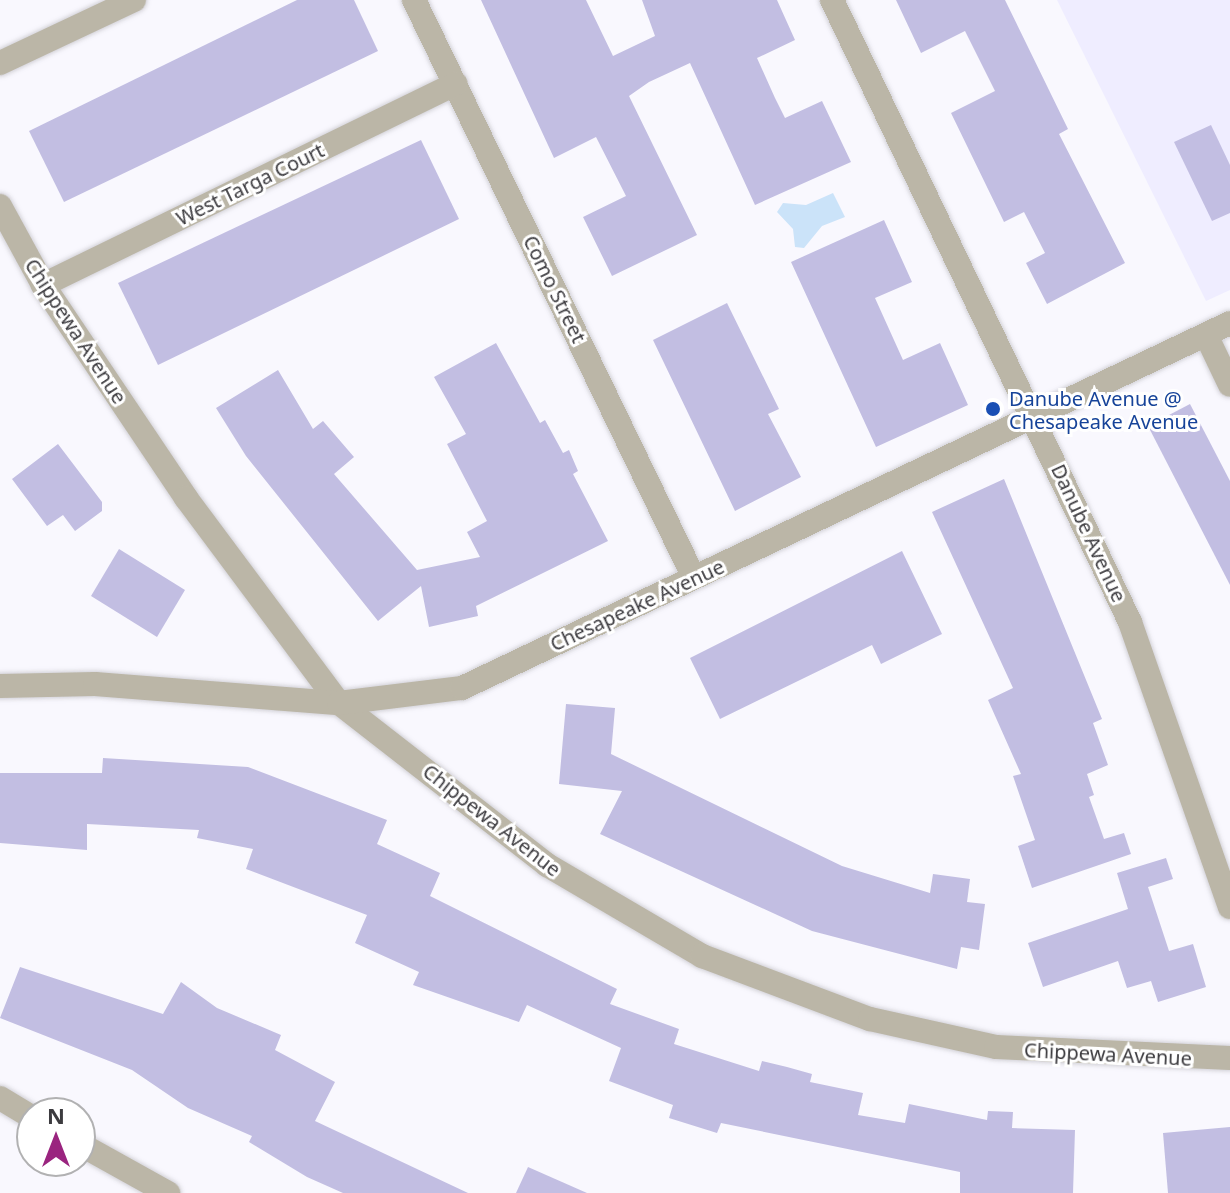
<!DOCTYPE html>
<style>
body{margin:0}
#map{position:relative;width:1230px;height:1193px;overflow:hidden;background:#f9f8fe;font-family:"Noto Sans",sans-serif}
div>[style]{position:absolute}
.commercial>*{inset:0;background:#efedff}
.water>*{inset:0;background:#cbe3f9}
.building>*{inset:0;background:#c2bee2}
.roads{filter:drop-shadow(0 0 2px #d3d2d8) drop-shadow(0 0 2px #d3d2d8)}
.street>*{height:24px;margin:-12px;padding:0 12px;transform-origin:12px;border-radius:12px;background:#bbb6a7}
.dots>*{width:22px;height:22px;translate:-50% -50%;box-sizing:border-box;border:4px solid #fff;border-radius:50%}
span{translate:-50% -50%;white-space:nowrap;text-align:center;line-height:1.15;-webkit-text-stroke:6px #fff;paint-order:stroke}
.street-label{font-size:20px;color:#3c3b3f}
.transit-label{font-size:20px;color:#164399}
.left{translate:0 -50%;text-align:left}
.north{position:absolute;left:16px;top:1097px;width:80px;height:80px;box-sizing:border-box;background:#fff;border:2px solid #b1b1b2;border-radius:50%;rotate:0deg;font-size:22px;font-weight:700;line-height:32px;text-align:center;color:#3c3b3f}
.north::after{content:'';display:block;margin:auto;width:28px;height:36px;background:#9a247f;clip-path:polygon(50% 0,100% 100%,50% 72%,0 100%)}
</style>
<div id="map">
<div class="commercial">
<i style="clip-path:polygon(1057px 0,1230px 0,1230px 290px,1206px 301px)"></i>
</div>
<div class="water">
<i style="clip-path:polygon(833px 193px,845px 217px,822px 226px,804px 248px,795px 247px,793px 229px,777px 212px,783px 203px,806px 205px)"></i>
</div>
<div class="building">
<i style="clip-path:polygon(297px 0,354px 0,378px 51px,64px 202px,29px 131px)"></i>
<i style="clip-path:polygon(481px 0,586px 0,613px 56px,655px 36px,642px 0,777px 0,795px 40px,757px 58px,775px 98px,785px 118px,822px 101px,851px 162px,755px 205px,690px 63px,649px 82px,629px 96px,697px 235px,612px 276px,583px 217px,626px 196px,596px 137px,554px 158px)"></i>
<i style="clip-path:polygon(896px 0,1005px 0,1068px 129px,1059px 134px,1125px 263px,1047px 304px,1026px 263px,1045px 253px,1024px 212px,1004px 222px,951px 113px,995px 91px,965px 31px,921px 53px)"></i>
<i style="clip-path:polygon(1211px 125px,1230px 165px,1230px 213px,1212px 221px,1174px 142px)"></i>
<i style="clip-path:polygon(421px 140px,459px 219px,158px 365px,118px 283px)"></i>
<i style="clip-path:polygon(884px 220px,912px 282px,875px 298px,903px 360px,940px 343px,968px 405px,876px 447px,791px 262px)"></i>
<i style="clip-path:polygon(727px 303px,779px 409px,768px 414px,801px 477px,735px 511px,653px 340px)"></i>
<i style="clip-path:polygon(496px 343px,540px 423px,545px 420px,563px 453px,569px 450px,578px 471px,573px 474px,608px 541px,476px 606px,478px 616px,429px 627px,421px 586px,378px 621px,246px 456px,216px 408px,278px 370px,313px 429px,323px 421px,354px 457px,334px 474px,417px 570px,480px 557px,467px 532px,487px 521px,447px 444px,466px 434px,434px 377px)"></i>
<i style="clip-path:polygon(1190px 404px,1230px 481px,1230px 585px,1148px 426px)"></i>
<i style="clip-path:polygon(58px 444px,102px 502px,102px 511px,75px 531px,63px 515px,47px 526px,12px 479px)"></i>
<i style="clip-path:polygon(1004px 479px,1102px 719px,1093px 723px,1108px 765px,1087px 774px,1094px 795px,1089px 797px,1104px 839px,1124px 833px,1131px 854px,1032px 888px,1018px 846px,1035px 840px,1013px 776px,1021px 774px,988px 700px,1013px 688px,932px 512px)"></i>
<i style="clip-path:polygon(119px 549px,185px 590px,157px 637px,91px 596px)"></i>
<i style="clip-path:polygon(902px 551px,942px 634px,881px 664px,872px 645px,720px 719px,690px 658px)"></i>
<i style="clip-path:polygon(566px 704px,615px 708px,611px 754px,842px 866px,930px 893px,933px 874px,970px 879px,967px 902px,985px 904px,979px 950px,961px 947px,957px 969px,812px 931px,600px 834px,622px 791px,559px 784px)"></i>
<i style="clip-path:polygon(103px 758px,248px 767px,387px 820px,377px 844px,440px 873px,430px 896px,617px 989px,610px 1004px,679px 1029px,674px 1044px,759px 1071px,762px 1061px,787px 1067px,812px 1074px,810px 1082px,863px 1093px,858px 1115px,905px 1123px,909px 1104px,987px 1120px,988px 1111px,1013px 1112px,1012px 1128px,1075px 1130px,1073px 1193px,960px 1193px,960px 1172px,721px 1123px,717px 1133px,669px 1118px,673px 1105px,609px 1081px,621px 1048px,527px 1005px,519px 1022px,413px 985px,419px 972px,355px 943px,367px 915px,246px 869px,253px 849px,197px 838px,199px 830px,87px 824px,87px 850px,0 843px,0 773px,102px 773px)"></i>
<i style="clip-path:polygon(1166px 858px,1173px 879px,1148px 887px,1169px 951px,1193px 944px,1206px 987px,1158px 1002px,1151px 981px,1127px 988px,1118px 961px,1043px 987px,1028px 943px,1128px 909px,1117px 873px)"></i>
<i style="clip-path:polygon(20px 967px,163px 1014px,181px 982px,217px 1008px,281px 1035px,275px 1050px,335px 1082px,315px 1121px,468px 1193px,343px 1193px,307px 1177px,249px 1142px,252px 1136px,188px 1108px,132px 1070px,0 1018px)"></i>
<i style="clip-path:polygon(1230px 1127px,1230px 1193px,1168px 1193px,1163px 1133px)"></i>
<i style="clip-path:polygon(528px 1167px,587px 1193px,516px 1193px)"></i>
</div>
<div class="roads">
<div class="street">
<i style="left:414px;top:0;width:642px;rotate:64.15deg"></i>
<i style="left:832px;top:0;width:690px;rotate:64.4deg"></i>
<i style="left:1130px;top:622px;width:302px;rotate:70.7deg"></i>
<i style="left:0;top:63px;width:148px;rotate:-25.2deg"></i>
<i style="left:0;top:206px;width:90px;rotate:61.4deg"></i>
<i style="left:43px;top:285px;width:257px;rotate:56.1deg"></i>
<i style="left:186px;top:498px;width:256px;rotate:53.3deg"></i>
<i style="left:339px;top:703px;width:264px;rotate:37.9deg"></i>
<i style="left:547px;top:865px;width:180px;rotate:30.4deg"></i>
<i style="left:702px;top:956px;width:179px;rotate:20.6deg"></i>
<i style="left:870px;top:1019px;width:129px;rotate:12.5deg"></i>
<i style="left:996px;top:1047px;width:234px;rotate:2.7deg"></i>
<i style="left:43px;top:285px;width:459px;rotate:-26deg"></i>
<i style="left:1206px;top:335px;width:55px;rotate:64.4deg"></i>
<i style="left:0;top:686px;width:95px;rotate:-1.2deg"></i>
<i style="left:95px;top:684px;width:245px;rotate:4.5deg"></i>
<i style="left:339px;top:703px;width:124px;rotate:-7deg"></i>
<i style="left:462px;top:688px;width:850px;rotate:-25.42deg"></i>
<i style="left:0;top:1098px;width:37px;rotate:31deg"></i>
<i style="left:80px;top:1144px;width:101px;rotate:29.1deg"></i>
</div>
</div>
<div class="dots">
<i style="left:993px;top:409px;background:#1a4fb4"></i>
</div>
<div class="street-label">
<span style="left:250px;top:184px;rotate:-26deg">West Targa Court</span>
<span style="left:555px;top:289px;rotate:64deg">Como Street</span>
<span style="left:76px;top:331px;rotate:57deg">Chippewa Avenue</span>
<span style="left:1089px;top:533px;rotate:65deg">Danube Avenue</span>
<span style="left:637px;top:605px;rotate:-25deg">Chesapeake Avenue</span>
<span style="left:492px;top:820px;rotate:38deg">Chippewa Avenue</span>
<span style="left:1108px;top:1054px;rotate:3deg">Chippewa Avenue</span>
</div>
<div class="transit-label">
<span class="left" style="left:1009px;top:410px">Danube Avenue @<br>Chesapeake Avenue</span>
</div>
<div class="north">N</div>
</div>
